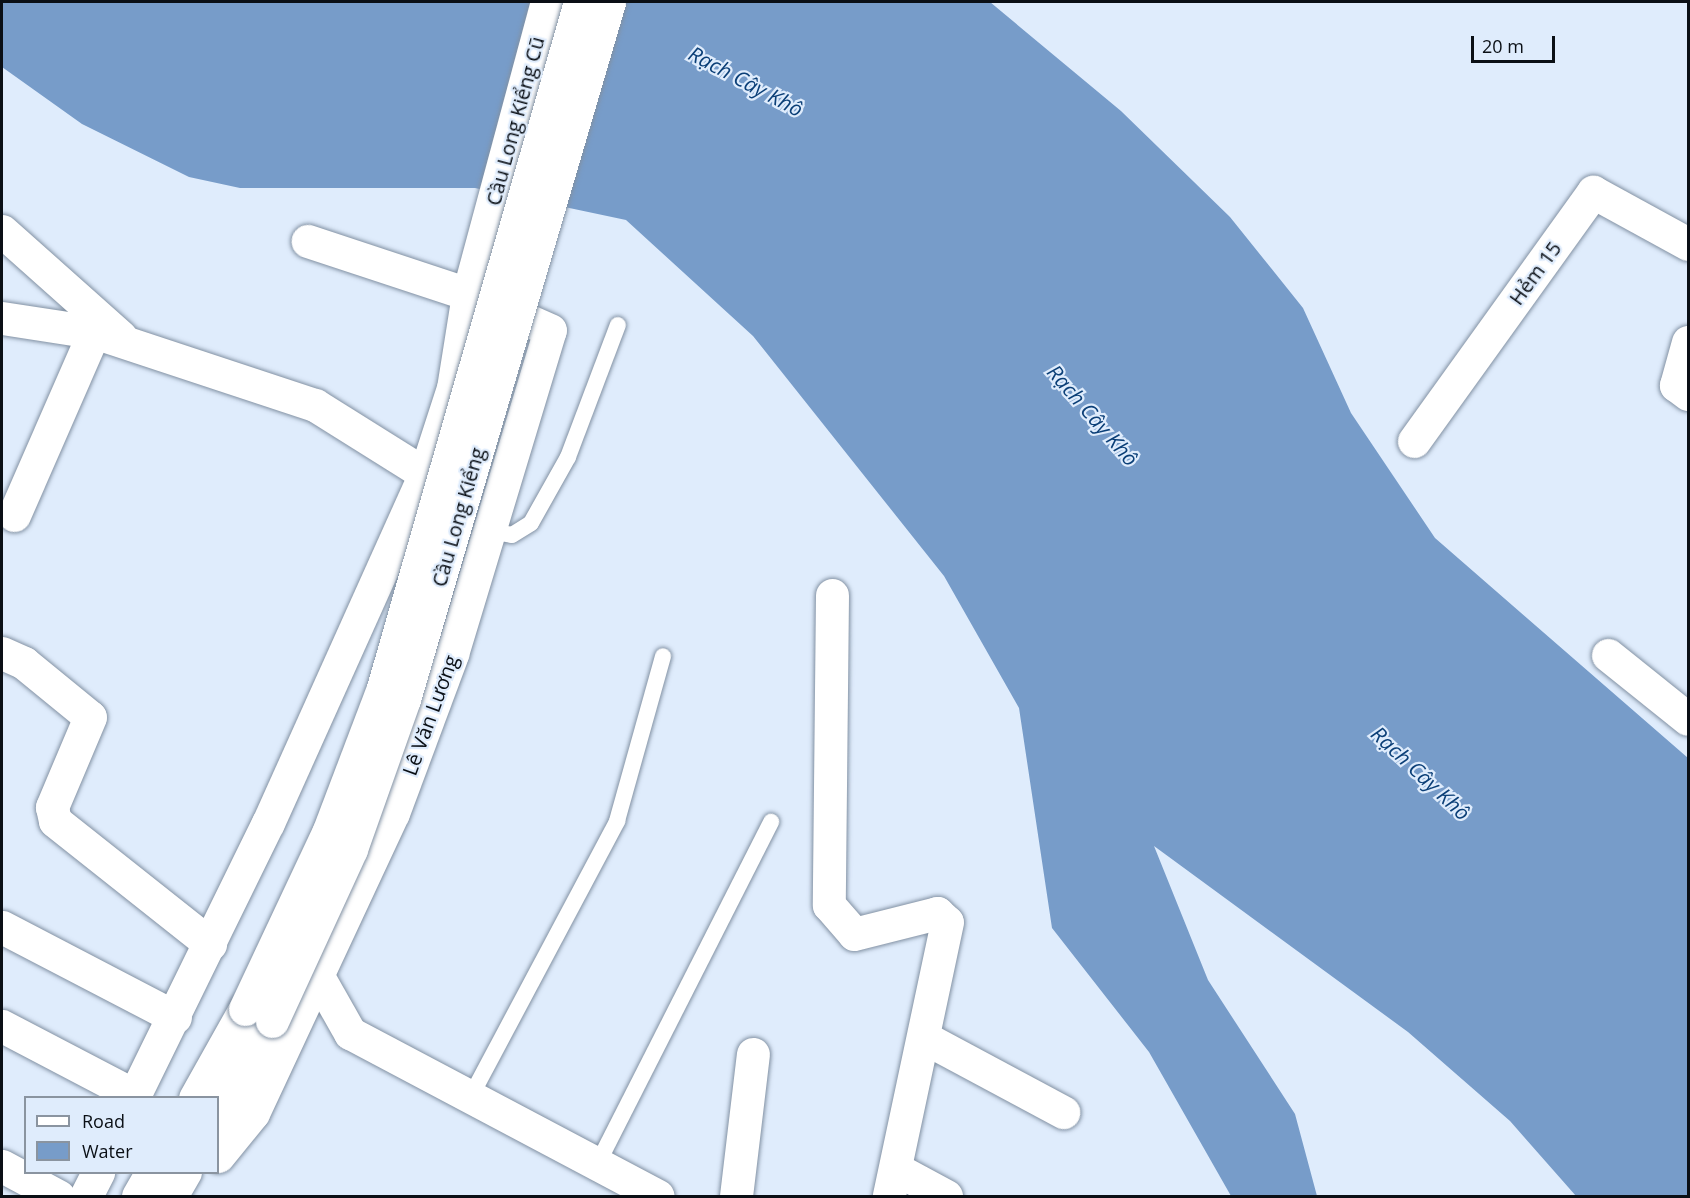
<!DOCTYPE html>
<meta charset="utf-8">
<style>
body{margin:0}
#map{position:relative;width:1690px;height:1198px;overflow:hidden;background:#dfecfc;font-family:"Open Sans",sans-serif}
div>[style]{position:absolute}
.water>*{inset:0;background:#779cc9}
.roads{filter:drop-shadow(0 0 2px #8291a3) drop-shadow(0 0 2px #8291a3)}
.lane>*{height:16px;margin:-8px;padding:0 8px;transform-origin:8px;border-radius:8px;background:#fff}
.street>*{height:33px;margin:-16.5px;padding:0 16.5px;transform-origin:16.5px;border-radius:16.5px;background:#fff}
.secondary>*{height:33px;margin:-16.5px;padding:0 16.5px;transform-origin:16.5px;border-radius:16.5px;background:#fff}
.bridges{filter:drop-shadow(0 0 2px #8291a3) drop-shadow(0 0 2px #8291a3)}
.secondary-bridge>*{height:33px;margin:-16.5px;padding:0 16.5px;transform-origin:16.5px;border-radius:16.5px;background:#fff}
span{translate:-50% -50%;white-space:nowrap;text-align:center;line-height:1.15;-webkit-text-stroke:4.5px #dfecfc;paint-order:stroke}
.street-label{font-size:20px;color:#0a0f15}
.water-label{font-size:21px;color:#0b3f77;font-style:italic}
.frame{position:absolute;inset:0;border:3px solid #0a0f15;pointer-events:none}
.legend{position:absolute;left:24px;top:1096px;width:195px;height:78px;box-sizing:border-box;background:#dfecfc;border:2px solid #8a94a0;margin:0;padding:8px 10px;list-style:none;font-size:18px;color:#0a0f15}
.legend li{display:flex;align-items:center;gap:12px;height:30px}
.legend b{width:30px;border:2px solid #8a94a0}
.scale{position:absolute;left:1471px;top:36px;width:84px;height:27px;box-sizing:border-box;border:3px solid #0a0f15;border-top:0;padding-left:8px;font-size:18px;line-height:21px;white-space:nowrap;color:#0a0f15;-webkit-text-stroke:4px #dfecfc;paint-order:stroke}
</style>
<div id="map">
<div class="water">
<i style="clip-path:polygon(2px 2px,990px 2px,1121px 111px,1230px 217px,1303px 308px,1351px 413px,1435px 538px,1688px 758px,1688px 1196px,1576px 1196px,1510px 1121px,1408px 1032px,1154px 846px,1208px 980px,1295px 1114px,1317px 1196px,1231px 1196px,1149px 1052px,1052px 928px,1019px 708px,944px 576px,753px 336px,626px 220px,475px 188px,240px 188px,189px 177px,82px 124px,2px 67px)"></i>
</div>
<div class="roads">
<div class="lane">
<i style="left:490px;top:531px;width:22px;rotate:10deg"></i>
<i style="left:512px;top:535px;width:22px;rotate:-32deg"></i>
<i style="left:531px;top:523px;width:76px;rotate:-60.7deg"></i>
<i style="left:568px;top:457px;width:141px;rotate:-69.3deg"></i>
<i style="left:470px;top:1098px;width:314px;rotate:-62deg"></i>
<i style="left:617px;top:821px;width:171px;rotate:-74.4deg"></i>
<i style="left:597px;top:1165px;width:385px;rotate:-63.1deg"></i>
</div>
<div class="street">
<i style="left:2px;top:231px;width:159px;rotate:41.7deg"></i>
<i style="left:2px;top:318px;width:93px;rotate:8.7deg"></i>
<i style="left:94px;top:332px;width:233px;rotate:18.3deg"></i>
<i style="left:315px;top:405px;width:130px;rotate:32.1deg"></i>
<i style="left:1688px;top:342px;width:45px;rotate:105.6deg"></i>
<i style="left:1676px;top:385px;width:15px;rotate:37deg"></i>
<i style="left:1414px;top:441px;width:307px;rotate:-54.3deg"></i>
<i style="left:1593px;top:192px;width:108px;rotate:28.7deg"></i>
<i style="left:14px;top:515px;width:200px;rotate:-66.4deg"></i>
<i style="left:832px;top:595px;width:310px;rotate:90.6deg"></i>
<i style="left:829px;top:905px;width:38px;rotate:49deg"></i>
<i style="left:854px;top:934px;width:86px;rotate:-14.2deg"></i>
<i style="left:937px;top:913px;width:13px;rotate:42deg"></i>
<i style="left:947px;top:922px;width:280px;rotate:102deg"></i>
<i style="left:2px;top:653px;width:24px;rotate:24deg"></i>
<i style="left:24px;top:663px;width:85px;rotate:39.3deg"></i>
<i style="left:90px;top:717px;width:98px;rotate:112.9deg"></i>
<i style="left:52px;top:807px;width:14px;rotate:78deg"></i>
<i style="left:55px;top:821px;width:198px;rotate:38.4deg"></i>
<i style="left:1608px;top:655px;width:102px;rotate:38.7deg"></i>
<i style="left:2px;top:927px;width:195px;rotate:27.5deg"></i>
<i style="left:320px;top:980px;width:61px;rotate:60.5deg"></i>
<i style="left:350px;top:1033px;width:348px;rotate:27.9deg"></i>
<i style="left:2px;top:1026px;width:149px;rotate:27.6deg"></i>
<i style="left:925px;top:1038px;width:157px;rotate:28.2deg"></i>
<i style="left:133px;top:1098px;width:306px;rotate:-63.9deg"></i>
<i style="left:268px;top:823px;width:383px;rotate:-65.8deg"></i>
<i style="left:425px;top:474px;width:90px;rotate:-72deg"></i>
<i style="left:453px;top:388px;width:95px;rotate:-80.9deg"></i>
<i style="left:468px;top:294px;width:302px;rotate:-74.9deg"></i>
<i style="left:218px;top:1156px;width:55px;rotate:-50.9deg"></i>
<i style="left:253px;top:1113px;width:331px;rotate:-65deg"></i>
<i style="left:393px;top:813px;width:170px;rotate:-69.6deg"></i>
<i style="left:452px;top:654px;width:338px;rotate:-73.2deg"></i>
<i style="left:550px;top:330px;width:90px;rotate:-156.3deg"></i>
<i style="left:468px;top:294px;width:169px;rotate:-161.7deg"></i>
<i style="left:2px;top:1166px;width:64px;rotate:28.2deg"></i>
<i style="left:896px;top:1169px;width:57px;rotate:28.4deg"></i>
<i style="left:86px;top:1196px;width:27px;rotate:-63deg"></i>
<i style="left:736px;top:1196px;width:143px;rotate:-83.2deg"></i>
</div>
<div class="secondary">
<i style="left:195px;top:1098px;width:102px;rotate:-60.7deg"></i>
<i style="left:218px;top:1116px;width:109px;rotate:-60.4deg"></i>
<i style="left:138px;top:1196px;width:28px;rotate:-60deg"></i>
<i style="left:171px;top:1196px;width:28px;rotate:-60deg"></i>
</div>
</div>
<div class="bridges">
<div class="secondary-bridge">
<i style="left:245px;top:1009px;width:195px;rotate:-64.8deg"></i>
<i style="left:328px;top:833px;width:155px;rotate:-69.2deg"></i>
<i style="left:383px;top:688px;width:714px;rotate:-73.98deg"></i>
<i style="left:272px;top:1021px;width:189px;rotate:-65.3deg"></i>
<i style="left:351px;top:849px;width:159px;rotate:-70.5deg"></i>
<i style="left:404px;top:699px;width:727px;rotate:-73.61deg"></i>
</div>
</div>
<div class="street-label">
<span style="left:515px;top:121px;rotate:-75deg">Cầu Long Kiểng Cũ</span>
<span style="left:1535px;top:273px;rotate:-54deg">Hẻm 15</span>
<span style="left:458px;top:517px;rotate:-74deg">Cầu Long Kiểng</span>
<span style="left:430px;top:715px;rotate:-70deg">Lê Văn Lương</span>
</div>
<div class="water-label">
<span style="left:746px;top:81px;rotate:28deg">Rạch Cây Khô</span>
<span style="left:1093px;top:415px;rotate:49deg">Rạch Cây Khô</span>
<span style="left:1421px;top:773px;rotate:43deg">Rạch Cây Khô</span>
</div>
<div class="frame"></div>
<ul class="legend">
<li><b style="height:8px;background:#fff"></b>Road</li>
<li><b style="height:16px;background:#779cc9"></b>Water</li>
</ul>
<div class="scale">20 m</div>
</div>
